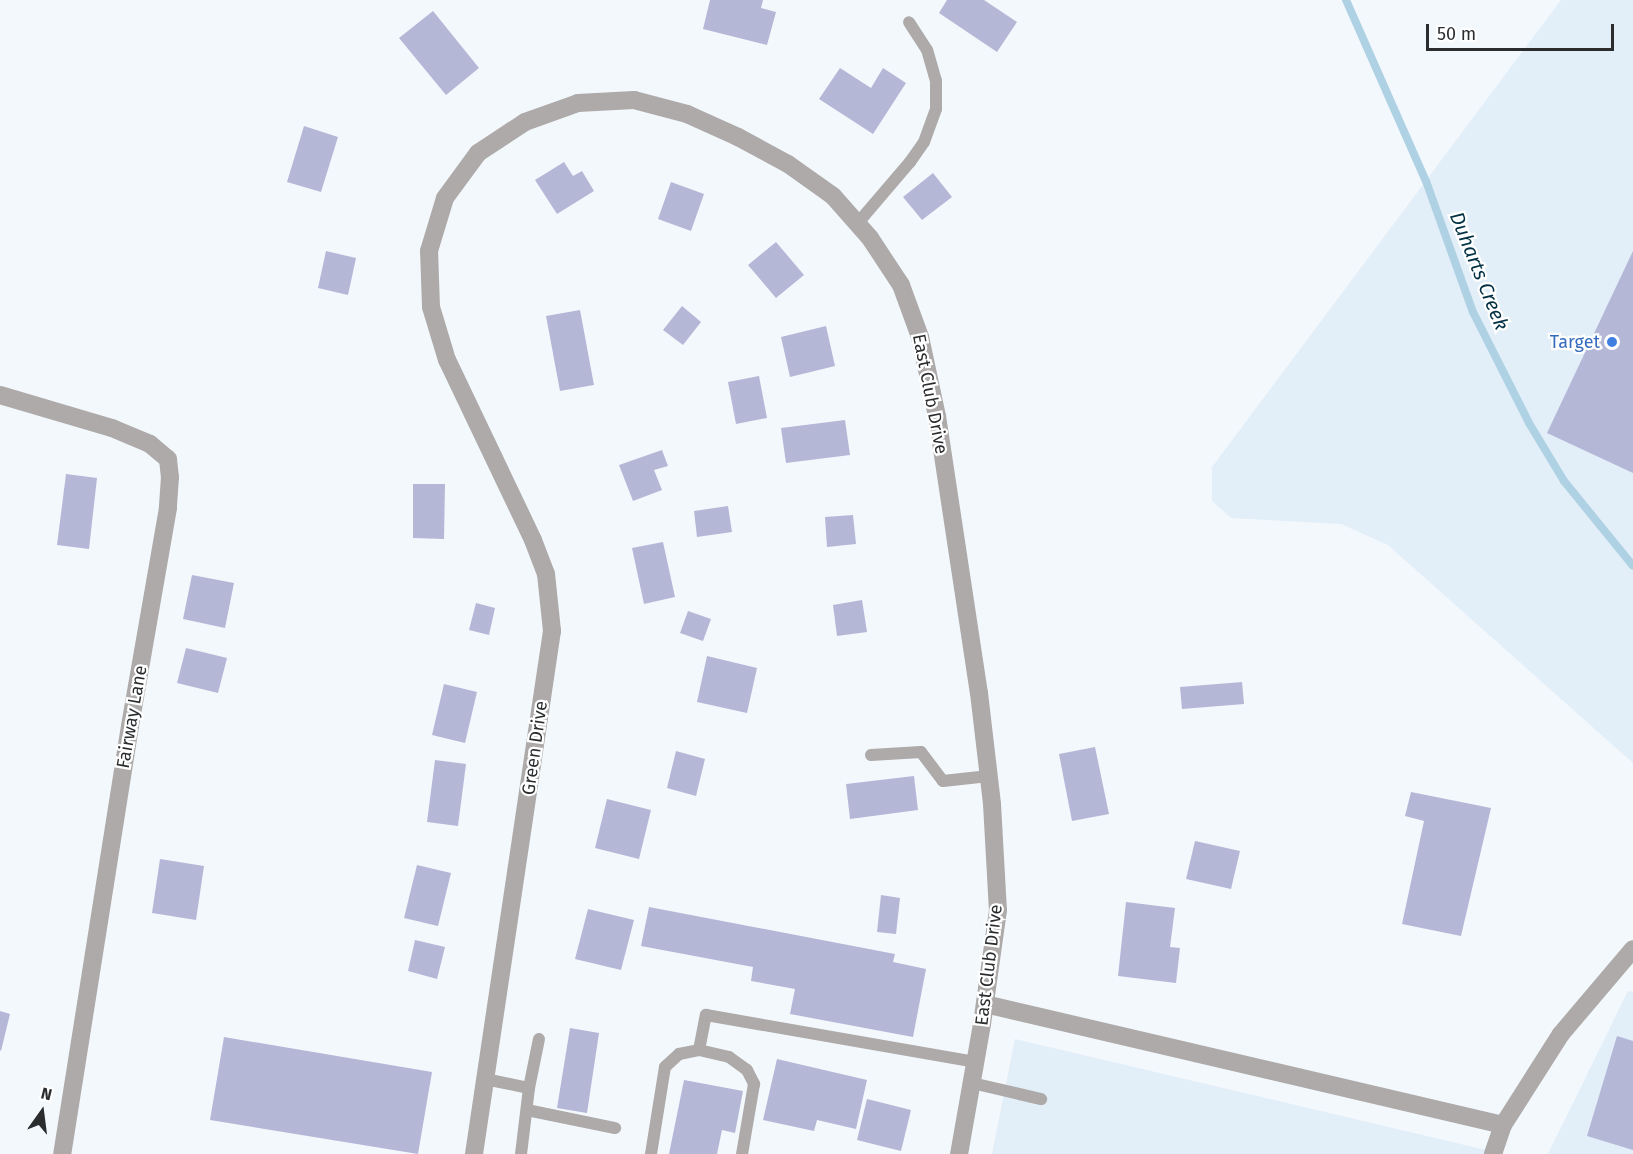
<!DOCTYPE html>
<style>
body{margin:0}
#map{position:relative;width:1633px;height:1154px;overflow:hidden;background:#f3f8fd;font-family:"Fira Sans",sans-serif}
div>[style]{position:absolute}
.built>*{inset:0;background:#e2eef8}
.stream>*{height:8px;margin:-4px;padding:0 4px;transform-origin:4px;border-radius:4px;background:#aed1e3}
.building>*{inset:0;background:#b5b7d7}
.lane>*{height:12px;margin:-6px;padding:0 6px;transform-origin:6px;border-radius:6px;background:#adaaa9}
.street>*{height:18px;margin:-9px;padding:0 9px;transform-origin:9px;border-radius:9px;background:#adaaa9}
.dots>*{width:16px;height:16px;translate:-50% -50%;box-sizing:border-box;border:3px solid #fff;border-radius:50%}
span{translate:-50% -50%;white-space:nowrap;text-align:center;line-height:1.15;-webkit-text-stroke:4.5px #fff;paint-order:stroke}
.shop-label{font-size:18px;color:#366cbe}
.right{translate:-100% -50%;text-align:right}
.street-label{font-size:18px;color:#2a2c2e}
.water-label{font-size:20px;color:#003043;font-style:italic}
.north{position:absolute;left:12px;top:1082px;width:60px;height:60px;-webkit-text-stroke:4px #fff;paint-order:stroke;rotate:14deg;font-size:16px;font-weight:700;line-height:24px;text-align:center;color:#2a2c2e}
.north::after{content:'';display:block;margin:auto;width:21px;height:27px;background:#2a2c2e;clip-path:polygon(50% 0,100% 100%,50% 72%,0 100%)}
.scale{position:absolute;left:1426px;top:24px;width:188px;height:27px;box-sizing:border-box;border:3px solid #2a2c2e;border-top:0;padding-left:8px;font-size:18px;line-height:21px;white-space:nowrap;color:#2a2c2e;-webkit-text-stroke:4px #fff;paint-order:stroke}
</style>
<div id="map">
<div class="built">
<i style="clip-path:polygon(1561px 0,1633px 0,1633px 763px,1388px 545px,1341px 524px,1231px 518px,1212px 501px,1212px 467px)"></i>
<i style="clip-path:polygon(1628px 991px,1633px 992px,1633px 1154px,1548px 1154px)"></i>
<i style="clip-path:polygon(1015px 1039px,1503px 1154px,992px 1154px)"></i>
</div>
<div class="stream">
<i style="left:1346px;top:0;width:198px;rotate:66.2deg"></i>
<i style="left:1426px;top:181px;width:139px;rotate:70.3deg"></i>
<i style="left:1473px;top:312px;width:124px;rotate:63.2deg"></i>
<i style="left:1529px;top:423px;width:68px;rotate:58.9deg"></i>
<i style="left:1564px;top:481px;width:109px;rotate:50.9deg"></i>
</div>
<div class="building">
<i style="clip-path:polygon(710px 0,763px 0,761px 8px,776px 12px,767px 45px,703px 29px)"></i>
<i style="clip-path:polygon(947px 0,984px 0,1017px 22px,997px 52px,939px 13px)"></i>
<i style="clip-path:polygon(433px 11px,479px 68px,446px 95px,399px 38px)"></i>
<i style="clip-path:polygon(840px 68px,871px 88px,883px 68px,906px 83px,873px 134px,819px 99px)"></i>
<i style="clip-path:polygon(304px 126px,338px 137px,321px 192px,287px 182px)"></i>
<i style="clip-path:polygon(564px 162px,573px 176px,582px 171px,594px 191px,557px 214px,535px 180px)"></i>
<i style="clip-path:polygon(933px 173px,952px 197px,922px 220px,903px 197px)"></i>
<i style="clip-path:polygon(671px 182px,704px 194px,691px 231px,658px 219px)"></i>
<i style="clip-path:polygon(776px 242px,804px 275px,776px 298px,748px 265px)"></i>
<i style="clip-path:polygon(326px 251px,356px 258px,348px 295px,318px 288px)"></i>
<i style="clip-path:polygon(1633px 251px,1633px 473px,1547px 433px)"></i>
<i style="clip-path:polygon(682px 306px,701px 322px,683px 345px,663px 330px)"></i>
<i style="clip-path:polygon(580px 310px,594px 385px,560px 391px,546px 316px)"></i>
<i style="clip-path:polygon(826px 326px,835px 366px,790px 377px,781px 337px)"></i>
<i style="clip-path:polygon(759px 376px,767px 418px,736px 424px,728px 382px)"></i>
<i style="clip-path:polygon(845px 420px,850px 455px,786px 463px,781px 428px)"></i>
<i style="clip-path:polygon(662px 450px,668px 466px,654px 470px,662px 490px,633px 501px,619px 465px)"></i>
<i style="clip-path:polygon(66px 474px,97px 478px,89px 549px,57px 545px)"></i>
<i style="clip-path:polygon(413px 484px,445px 484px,444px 539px,413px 538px)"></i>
<i style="clip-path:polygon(728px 506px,732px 532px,697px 537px,694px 511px)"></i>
<i style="clip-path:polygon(853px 515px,856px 544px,827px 547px,825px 517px)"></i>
<i style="clip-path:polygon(663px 542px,675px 597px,644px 604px,632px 548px)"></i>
<i style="clip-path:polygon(192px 575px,234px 583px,225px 628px,183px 619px)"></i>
<i style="clip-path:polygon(862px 600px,867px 632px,837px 636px,833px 605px)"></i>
<i style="clip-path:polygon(476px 603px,495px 608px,489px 635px,469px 630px)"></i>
<i style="clip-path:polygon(688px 611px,711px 619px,703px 641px,680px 633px)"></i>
<i style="clip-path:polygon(186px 648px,227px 658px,218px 693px,177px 683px)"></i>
<i style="clip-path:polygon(707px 656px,757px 668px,747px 713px,697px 702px)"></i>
<i style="clip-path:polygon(1242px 682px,1244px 704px,1182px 709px,1180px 687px)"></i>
<i style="clip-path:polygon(444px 684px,477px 692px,465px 743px,432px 735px)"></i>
<i style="clip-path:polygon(1095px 747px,1109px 814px,1072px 821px,1059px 754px)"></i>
<i style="clip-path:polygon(676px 751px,705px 759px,696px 796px,667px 788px)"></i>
<i style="clip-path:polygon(435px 760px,466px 764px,458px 826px,427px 822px)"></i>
<i style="clip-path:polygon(914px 776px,918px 810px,850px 819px,846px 784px)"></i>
<i style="clip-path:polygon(1411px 792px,1491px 808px,1461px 936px,1402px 924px,1424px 821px,1405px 816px)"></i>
<i style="clip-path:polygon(607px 799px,651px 810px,639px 859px,595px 848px)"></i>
<i style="clip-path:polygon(1195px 841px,1240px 851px,1231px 889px,1186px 879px)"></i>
<i style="clip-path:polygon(160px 859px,204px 866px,196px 920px,152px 913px)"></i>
<i style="clip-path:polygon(417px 865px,451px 873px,438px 926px,404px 918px)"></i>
<i style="clip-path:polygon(881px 895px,900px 898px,896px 934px,877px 932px)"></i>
<i style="clip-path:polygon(1126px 902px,1175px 908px,1170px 947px,1180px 948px,1176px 983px,1118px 976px)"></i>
<i style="clip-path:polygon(649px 907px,895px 954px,893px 962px,926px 969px,913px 1037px,790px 1014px,795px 989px,751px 981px,753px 967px,641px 946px)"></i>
<i style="clip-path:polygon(588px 909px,634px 920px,621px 970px,575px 959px)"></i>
<i style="clip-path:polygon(415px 940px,445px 947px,437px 979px,408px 971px)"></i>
<i style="clip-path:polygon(0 1011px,10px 1014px,1px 1051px,0 1050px)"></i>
<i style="clip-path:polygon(570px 1028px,599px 1033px,587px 1113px,557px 1108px)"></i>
<i style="clip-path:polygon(1617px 1036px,1633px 1041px,1633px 1150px,1587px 1136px)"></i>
<i style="clip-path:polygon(224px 1037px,432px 1072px,418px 1154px,210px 1120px)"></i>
<i style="clip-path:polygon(777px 1059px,867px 1080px,856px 1129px,817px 1120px,814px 1131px,763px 1120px)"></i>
<i style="clip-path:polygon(684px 1080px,743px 1091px,735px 1133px,722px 1130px,717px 1154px,669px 1154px)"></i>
<i style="clip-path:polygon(867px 1099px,911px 1110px,901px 1151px,857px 1140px)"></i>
</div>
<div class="lane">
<i style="left:857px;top:224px;width:82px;rotate:-49.5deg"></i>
<i style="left:910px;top:162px;width:24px;rotate:-55deg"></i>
<i style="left:924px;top:142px;width:35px;rotate:-70deg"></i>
<i style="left:936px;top:109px;width:28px;rotate:-90deg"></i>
<i style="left:936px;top:81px;width:32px;rotate:-106deg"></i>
<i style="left:927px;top:50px;width:33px;rotate:-123deg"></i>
<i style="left:871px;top:755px;width:50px;rotate:-3.4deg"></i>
<i style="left:921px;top:752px;width:36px;rotate:53deg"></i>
<i style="left:943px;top:781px;width:46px;rotate:-6.2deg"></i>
<i style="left:699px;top:1050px;width:36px;rotate:-79deg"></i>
<i style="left:706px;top:1015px;width:273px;rotate:9.9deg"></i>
<i style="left:485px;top:1079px;width:45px;rotate:11.6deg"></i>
<i style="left:529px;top:1088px;width:66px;rotate:96.9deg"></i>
<i style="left:972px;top:1083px;width:71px;rotate:13.1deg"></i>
<i style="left:529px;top:1088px;width:50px;rotate:-78.5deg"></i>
<i style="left:527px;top:1110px;width:90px;rotate:11.6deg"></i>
<i style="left:651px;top:1154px;width:88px;rotate:-80.9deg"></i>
<i style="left:665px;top:1067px;width:19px;rotate:-43deg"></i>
<i style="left:679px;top:1054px;width:20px;rotate:-11deg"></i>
<i style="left:699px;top:1050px;width:31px;rotate:13deg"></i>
<i style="left:729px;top:1057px;width:22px;rotate:36deg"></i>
<i style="left:747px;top:1070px;width:16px;rotate:63deg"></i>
<i style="left:754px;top:1084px;width:71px;rotate:99.7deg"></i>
</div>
<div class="street">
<i style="left:0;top:395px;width:117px;rotate:16.4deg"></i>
<i style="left:112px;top:428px;width:41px;rotate:22.8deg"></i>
<i style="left:150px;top:444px;width:23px;rotate:40deg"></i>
<i style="left:168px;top:459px;width:18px;rotate:84deg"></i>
<i style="left:170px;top:477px;width:31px;rotate:94deg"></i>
<i style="left:168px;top:508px;width:221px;rotate:99.9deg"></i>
<i style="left:130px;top:726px;width:433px;rotate:99deg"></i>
<i style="left:985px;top:1004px;width:532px;rotate:13.15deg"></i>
<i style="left:474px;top:1154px;width:529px;rotate:-81.52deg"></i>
<i style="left:552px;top:631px;width:57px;rotate:-96deg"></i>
<i style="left:546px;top:574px;width:36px;rotate:-111deg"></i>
<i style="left:533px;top:540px;width:199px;rotate:-115.5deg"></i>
<i style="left:447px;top:360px;width:55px;rotate:-106.8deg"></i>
<i style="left:431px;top:307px;width:56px;rotate:-92deg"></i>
<i style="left:429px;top:251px;width:55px;rotate:-73.2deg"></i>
<i style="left:445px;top:198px;width:56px;rotate:-53.7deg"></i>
<i style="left:478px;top:153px;width:56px;rotate:-33.4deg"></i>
<i style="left:525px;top:122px;width:56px;rotate:-19.7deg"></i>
<i style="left:578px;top:103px;width:56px;rotate:-3.1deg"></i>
<i style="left:634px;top:100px;width:55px;rotate:14.8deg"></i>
<i style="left:687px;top:114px;width:56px;rotate:24.3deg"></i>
<i style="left:738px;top:137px;width:57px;rotate:28.4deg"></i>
<i style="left:788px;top:164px;width:55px;rotate:35.4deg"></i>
<i style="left:833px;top:196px;width:56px;rotate:48.6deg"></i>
<i style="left:870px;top:238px;width:56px;rotate:56.6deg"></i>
<i style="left:901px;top:285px;width:55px;rotate:69.9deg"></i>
<i style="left:920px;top:337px;width:81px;rotate:77.9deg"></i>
<i style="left:937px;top:416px;width:280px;rotate:81.4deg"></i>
<i style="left:979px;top:693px;width:112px;rotate:83.3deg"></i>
<i style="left:992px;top:804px;width:106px;rotate:86.8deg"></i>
<i style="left:998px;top:910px;width:115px;rotate:98deg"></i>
<i style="left:982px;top:1024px;width:132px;rotate:100deg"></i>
<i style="left:1493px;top:1154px;width:31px;rotate:-71deg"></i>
<i style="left:1503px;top:1125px;width:108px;rotate:-57.5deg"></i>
<i style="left:1561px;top:1034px;width:111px;rotate:-49.7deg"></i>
</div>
<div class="dots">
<i style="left:1612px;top:342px;background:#3f7fe0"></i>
</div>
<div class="shop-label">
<span class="right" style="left:1600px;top:342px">Target</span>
</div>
<div class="street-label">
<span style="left:930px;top:394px;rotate:79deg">East Club Drive</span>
<span style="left:132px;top:717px;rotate:-80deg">Fairway Lane</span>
<span style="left:535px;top:748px;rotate:-82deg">Green Drive</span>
<span style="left:989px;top:965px;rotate:-83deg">East Club Drive</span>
</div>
<div class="water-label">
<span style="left:1479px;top:271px;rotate:68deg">Duharts Creek</span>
</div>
<div class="north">N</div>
<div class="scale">50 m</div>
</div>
